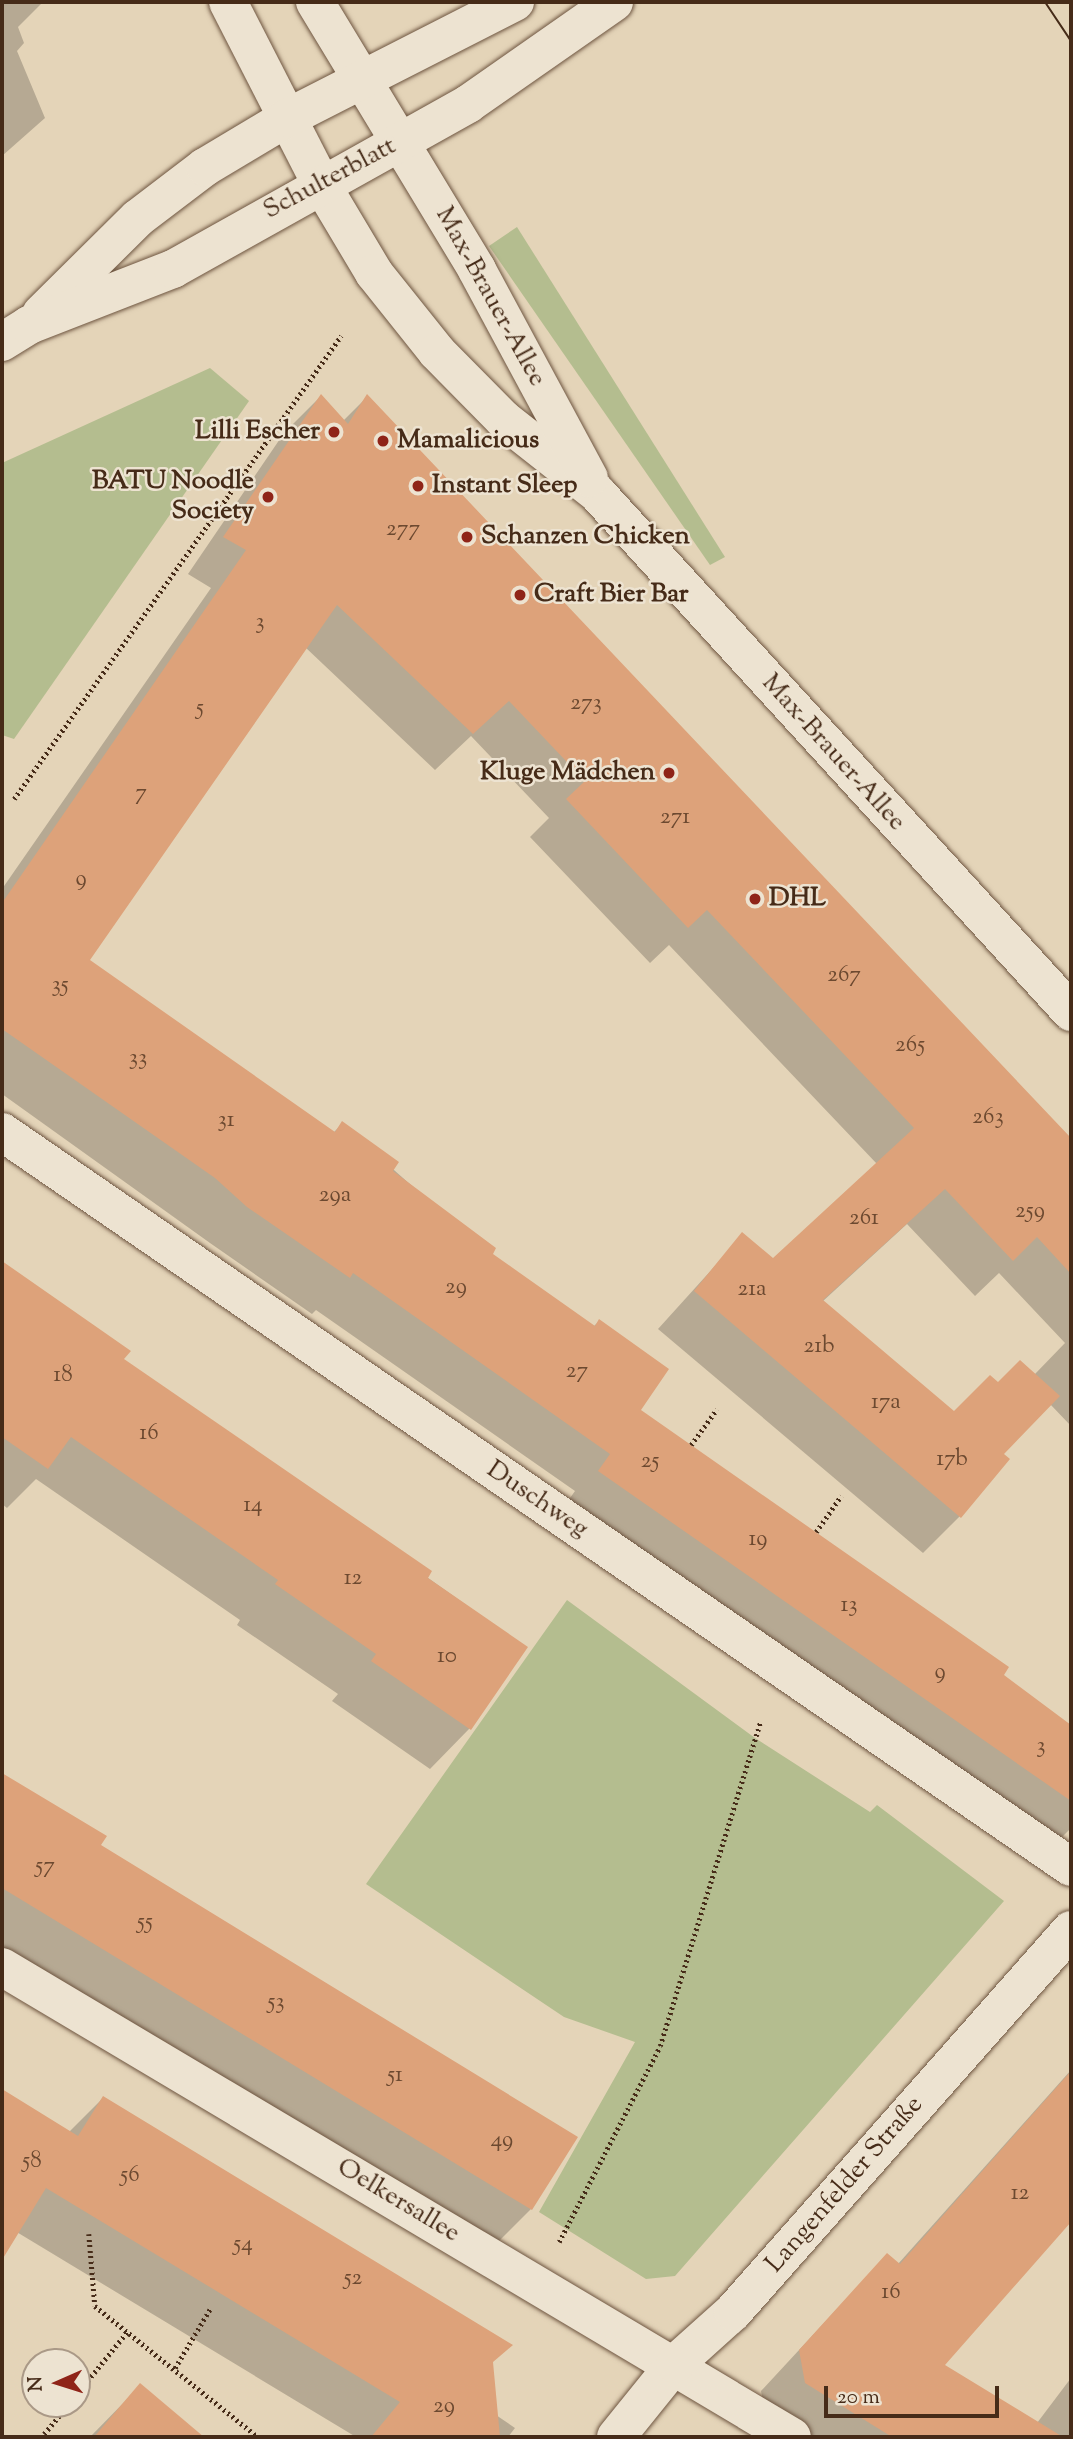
<!DOCTYPE html>
<meta charset="utf-8">
<style>
body{margin:0}
#map{position:relative;width:1073px;height:2439px;overflow:hidden;background:#e4d4b8;font-family:"Sorts Mill Goudy",serif}
div>[style]{position:absolute}
.green>*{inset:0;background:#b4bd8f}
.shadow>*{inset:0;background:#0003}
.building>*{inset:0;background:#dda27a}
.path>*{height:4.5px;margin-top:-2.25px;transform-origin:0;background:repeating-linear-gradient(90deg,#462b18 0 2px,transparent 0 5.5px)}
.roads{filter:drop-shadow(0 0 2px #6e5540) drop-shadow(0 0 2px #6e5540)}
.street>*{height:38px;margin:-19px;padding:0 19px;transform-origin:19px;border-radius:19px;background:#ede3d1}
.secondary>*{height:38px;margin:-19px;padding:0 19px;transform-origin:19px;border-radius:19px;background:#ede3d1}
.tram>*{height:2px;margin:-1px;padding:0 1px;transform-origin:1px;border-radius:1px;background:#462b18}
.dots>*{width:19px;height:19px;translate:-50% -50%;box-sizing:border-box;border:4px solid #ede3d1;border-radius:50%}
span{translate:-50% -50%;white-space:nowrap;text-align:center;line-height:1.15;-webkit-text-stroke:5px #ede3d1;paint-order:stroke}
.number-label{font-size:23px;color:#6c4930}
.number-label span{-webkit-text-stroke-width:0}
.street-label{font-size:26px;color:#462b18}
.poi-label{font-size:26px;color:#462b18;font-weight:700}
.right{translate:-100% -50%;text-align:right}
.left{translate:0 -50%;text-align:left}
.frame{position:absolute;inset:0;border:4px solid #462b18;pointer-events:none}
.north{position:absolute;left:21px;top:2348px;width:70px;height:70px;box-sizing:border-box;background:#ede3d1;border:2px solid #aa9987;border-radius:50%;rotate:267deg;font-size:19px;font-weight:700;line-height:28px;text-align:center;color:#462b18}
.north::after{content:'';display:block;margin:auto;width:24px;height:32px;background:#8f2418;clip-path:polygon(50% 0,100% 100%,50% 72%,0 100%)}
.scale{position:absolute;left:824px;top:2386px;width:175px;height:32px;box-sizing:border-box;border:4px solid #462b18;border-top:0;padding-left:9px;font-size:21px;line-height:24px;white-space:nowrap;color:#462b18;-webkit-text-stroke:5px #ede3d1;paint-order:stroke}
</style>
<div id="map">
<div class="green">
<i style="clip-path:polygon(517px 227px,725px 557px,710px 565px,489px 246px)"></i>
<i style="clip-path:polygon(210px 368px,249px 401px,14px 739px,2px 735px,2px 463px)"></i>
<i style="clip-path:polygon(567px 1600px,755px 1738px,870px 1812px,877px 1805px,1004px 1901px,675px 2276px,646px 2279px,539px 2212px,635px 2042px,564px 2017px,366px 1884px)"></i>
</div>
<div class="shadow">
<i style="clip-path:polygon(2px 2px,43px 2px,18px 27px,24px 43px,17px 51px,45px 118px,2px 156px)"></i>
<i style="clip-path:polygon(evenodd,321px 396px,343px 421px,367px 397px,1071px 1141px,1071px 1426px,1050px 1404px,1002px 1454px,960px 1516px,923px 1553px,658px 1329px,743px 1235px,773px 1260px,877px 1164px,669px 945px,650px 963px,530px 837px,549px 818px,471px 736px,435px 770px,305px 647px,87px 960px,333px 1133px,342px 1124px,490px 1255px,593px 1327px,599px 1321px,638px 1410px,1071px 1727px,1071px 1828px,1061px 1838px,563px 1508px,575px 1491px,316px 1310px,312px 1314px,210px 1243px,2px 1094px,2px 889px,211px 588px,188px 574px,284px 433px,321px 396px,907px 1224px,975px 1296px,999px 1273px,1065px 1343px,1034px 1375px,954px 1414px,822px 1302px,907px 1224px)"></i>
<i style="clip-path:polygon(2px 1264px,128px 1351px,122px 1360px,525px 1647px,469px 1729px,430px 1769px,332px 1701px,338px 1694px,237px 1625px,240px 1620px,36px 1479px,7px 1508px,2px 1504px)"></i>
<i style="clip-path:polygon(2px 1775px,104px 1836px,99px 1845px,575px 2137px,531px 2209px,490px 2250px,2px 1953px)"></i>
<i style="clip-path:polygon(1071px 2070px,1071px 2219px,942px 2365px,1037px 2423px,1071px 2378px,1071px 2437px,792px 2437px,767px 2421px,761px 2391px,887px 2255px,898px 2264px)"></i>
<i style="clip-path:polygon(2px 2091px,69px 2132px,103px 2098px,492px 2363px,496px 2415px,515px 2428px,508px 2437px,356px 2437px,15px 2231px,2px 2245px)"></i>
<i style="clip-path:polygon(140px 2386px,201px 2437px,90px 2437px)"></i>
</div>
<div class="building">
<i style="clip-path:polygon(321px 394px,348px 424px,367px 394px,1071px 1138px,1071px 1274px,1037px 1237px,1013px 1261px,945px 1189px,823px 1300px,954px 1411px,990px 1375px,998px 1382px,1020px 1360px,1060px 1396px,1004px 1454px,1010px 1459px,961px 1518px,694px 1291px,742px 1232px,773px 1258px,914px 1128px,707px 910px,688px 928px,566px 799px,585px 781px,509px 701px,473px 734px,337px 605px,90px 960px,335px 1132px,342px 1121px,399px 1162px,393px 1171px,496px 1248px,493px 1254px,595px 1326px,599px 1319px,669px 1369px,641px 1410px,1009px 1667px,1004px 1675px,1071px 1725px,1071px 1801px,598px 1471px,610px 1454px,353px 1273px,350px 1278px,247px 1207px,215px 1178px,2px 1029px,2px 903px,246px 550px,223px 537px)"></i>
<i style="clip-path:polygon(2px 1261px,131px 1351px,124px 1359px,432px 1571px,428px 1578px,528px 1647px,471px 1730px,371px 1661px,376px 1654px,275px 1584px,278px 1580px,71px 1437px,48px 1469px,2px 1437px)"></i>
<i style="clip-path:polygon(2px 1773px,107px 1836px,101px 1845px,578px 2137px,532px 2210px,2px 1888px)"></i>
<i style="clip-path:polygon(1071px 2071px,1071px 2222px,945px 2365px,1063px 2437px,892px 2437px,805px 2383px,799px 2350px,887px 2253px,900px 2264px)"></i>
<i style="clip-path:polygon(2px 2089px,78px 2136px,103px 2096px,513px 2345px,493px 2362px,500px 2437px,371px 2437px,400px 2402px,46px 2188px,2px 2260px)"></i>
<i style="clip-path:polygon(140px 2383px,204px 2437px,94px 2437px)"></i>
</div>
<div class="path">
<i style="left:14px;top:799px;width:567px;rotate:-54.77deg"></i>
<i style="left:691px;top:1445px;width:44px;rotate:-54.2deg"></i>
<i style="left:816px;top:1532px;width:44px;rotate:-55.2deg"></i>
<i style="left:89px;top:2234px;width:72px;rotate:85.2deg"></i>
<i style="left:95px;top:2306px;width:209px;rotate:38.8deg"></i>
<i style="left:559px;top:2242px;width:220px;rotate:-62.7deg"></i>
<i style="left:660px;top:2046px;width:338px;rotate:-72.8deg"></i>
<i style="left:175px;top:2368px;width:69px;rotate:-59.3deg"></i>
<i style="left:77px;top:2394px;width:80px;rotate:-51.1deg"></i>
<i style="left:44px;top:2434px;width:39px;rotate:-50deg"></i>
</div>
<div class="roads">
<div class="street">
<i style="left:2px;top:1132px;width:1297px;rotate:34.51deg"></i>
<i style="left:2px;top:1967px;width:919px;rotate:30.75deg"></i>
<i style="left:616px;top:2437px;width:94px;rotate:-51.1deg"></i>
<i style="left:675px;top:2364px;width:78px;rotate:-41.9deg"></i>
<i style="left:733px;top:2312px;width:510px;rotate:-48.5deg"></i>
</div>
<div class="secondary">
<i style="left:228px;top:2px;width:204px;rotate:62.9deg"></i>
<i style="left:321px;top:184px;width:104px;rotate:59.2deg"></i>
<i style="left:374px;top:273px;width:101px;rotate:51.4deg"></i>
<i style="left:437px;top:352px;width:94px;rotate:45.4deg"></i>
<i style="left:503px;top:419px;width:120px;rotate:38.2deg"></i>
<i style="left:597px;top:493px;width:703px;rotate:47.59deg"></i>
<i style="left:315px;top:2px;width:313px;rotate:58.8deg"></i>
<i style="left:477px;top:270px;width:236px;rotate:61.7deg"></i>
<i style="left:41px;top:314px;width:136px;rotate:-44.7deg"></i>
<i style="left:138px;top:218px;width:84px;rotate:-37.3deg"></i>
<i style="left:205px;top:167px;width:96px;rotate:-30.9deg"></i>
<i style="left:287px;top:118px;width:256px;rotate:-27deg"></i>
<i style="left:2px;top:342px;width:32px;rotate:-32deg"></i>
<i style="left:29px;top:325px;width:155px;rotate:-21.3deg"></i>
<i style="left:173px;top:269px;width:338px;rotate:-29.2deg"></i>
<i style="left:468px;top:104px;width:178px;rotate:-34.9deg"></i>
</div>
</div>
<div class="tram">
<i style="left:1045px;top:2px;width:47px;rotate:56.3deg"></i>
</div>
<div class="dots">
<i style="left:334px;top:432px;background:#8f2418"></i>
<i style="left:383px;top:441px;background:#8f2418"></i>
<i style="left:418px;top:486px;background:#8f2418"></i>
<i style="left:268px;top:497px;background:#8f2418"></i>
<i style="left:467px;top:537px;background:#8f2418"></i>
<i style="left:520px;top:595px;background:#8f2418"></i>
<i style="left:669px;top:773px;background:#8f2418"></i>
<i style="left:755px;top:899px;background:#8f2418"></i>
</div>
<div class="number-label">
<span style="left:403px;top:530px">277</span>
<span style="left:260px;top:623px">3</span>
<span style="left:586px;top:704px">273</span>
<span style="left:200px;top:709px">5</span>
<span style="left:141px;top:794px">7</span>
<span style="left:675px;top:818px">271</span>
<span style="left:81px;top:880px">9</span>
<span style="left:844px;top:976px">267</span>
<span style="left:60px;top:986px">35</span>
<span style="left:910px;top:1046px">265</span>
<span style="left:138px;top:1059px">33</span>
<span style="left:988px;top:1118px">263</span>
<span style="left:226px;top:1121px">31</span>
<span style="left:335px;top:1196px">29a</span>
<span style="left:1030px;top:1212px">259</span>
<span style="left:864px;top:1219px">261</span>
<span style="left:456px;top:1288px">29</span>
<span style="left:752px;top:1290px">21a</span>
<span style="left:819px;top:1347px">21b</span>
<span style="left:577px;top:1372px">27</span>
<span style="left:63px;top:1376px">18</span>
<span style="left:886px;top:1403px">17a</span>
<span style="left:149px;top:1434px">16</span>
<span style="left:952px;top:1460px">17b</span>
<span style="left:650px;top:1462px">25</span>
<span style="left:253px;top:1506px">14</span>
<span style="left:758px;top:1540px">19</span>
<span style="left:353px;top:1579px">12</span>
<span style="left:849px;top:1606px">13</span>
<span style="left:447px;top:1657px">10</span>
<span style="left:940px;top:1673px">9</span>
<span style="left:1041px;top:1747px">3</span>
<span style="left:45px;top:1867px">57</span>
<span style="left:145px;top:1923px">55</span>
<span style="left:276px;top:2003px">53</span>
<span style="left:395px;top:2076px">51</span>
<span style="left:502px;top:2141px">49</span>
<span style="left:32px;top:2162px">58</span>
<span style="left:130px;top:2176px">56</span>
<span style="left:1020px;top:2194px">12</span>
<span style="left:243px;top:2245px">54</span>
<span style="left:353px;top:2279px">52</span>
<span style="left:891px;top:2293px">16</span>
<span style="left:444px;top:2407px">29</span>
</div>
<div class="street-label">
<span style="left:330px;top:179px;rotate:-28deg">Schulterblatt</span>
<span style="left:490px;top:297px;rotate:61deg">Max-Brauer-Allee</span>
<span style="left:833px;top:753px;rotate:48deg">Max-Brauer-Allee</span>
<span style="left:537px;top:1500px;rotate:34deg">Duschweg</span>
<span style="left:845px;top:2185px;rotate:-49deg">Langenfelder Straße</span>
<span style="left:398px;top:2201px;rotate:31deg">Oelkersallee</span>
</div>
<div class="poi-label">
<span class="right" style="left:320px;top:432px">Lilli Escher</span>
<span class="left" style="left:397px;top:441px">Mamalicious</span>
<span class="right" style="left:254px;top:497px">BATU Noodle<br>Society</span>
<span class="left" style="left:432px;top:486px">Instant Sleep</span>
<span class="left" style="left:481px;top:537px">Schanzen Chicken</span>
<span class="left" style="left:534px;top:595px">Craft Bier Bar</span>
<span class="right" style="left:655px;top:773px">Kluge Mädchen</span>
<span class="left" style="left:769px;top:899px">DHL</span>
</div>
<div class="frame"></div>
<div class="north">N</div>
<div class="scale">20 m</div>
</div>
